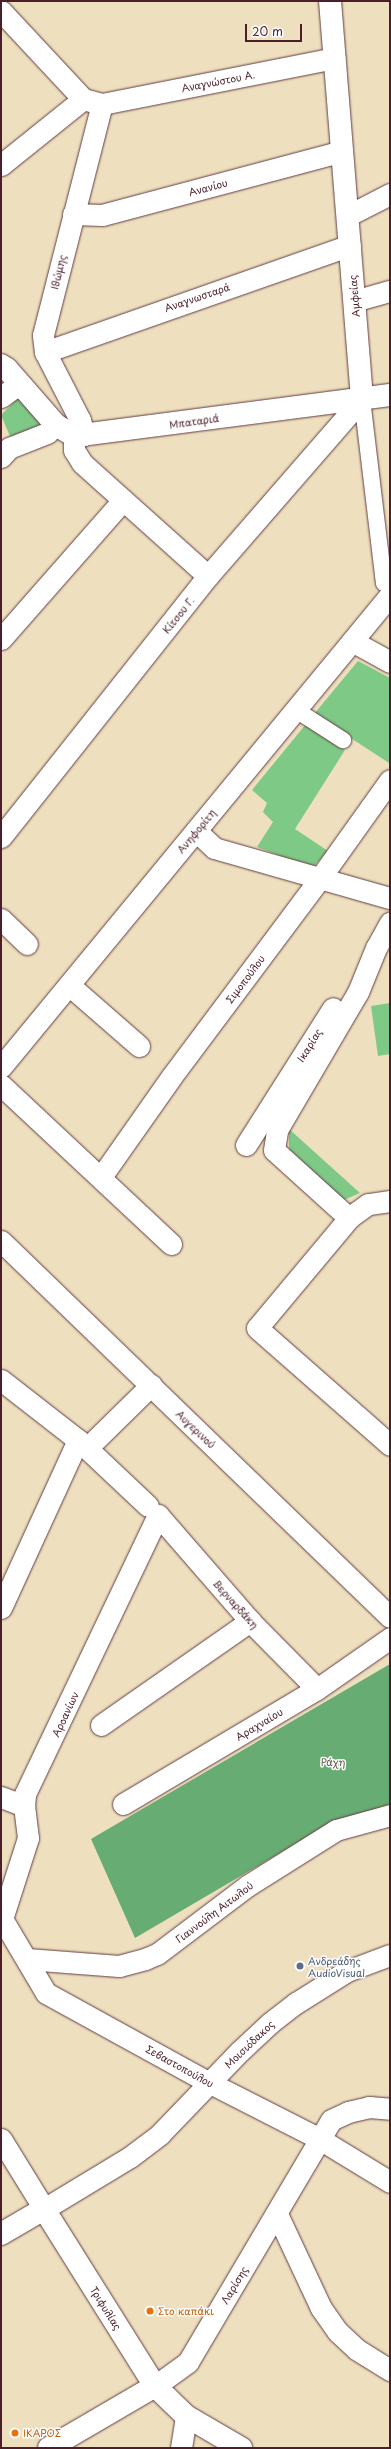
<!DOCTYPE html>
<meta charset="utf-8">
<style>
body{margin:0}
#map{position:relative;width:391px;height:2449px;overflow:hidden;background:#eedfbf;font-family:"Playpen Sans",sans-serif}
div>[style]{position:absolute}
.green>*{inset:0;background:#7fc986}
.forest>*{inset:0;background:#67ad73}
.roads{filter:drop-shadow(0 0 1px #633c41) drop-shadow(0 0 1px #633c41)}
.pedestrian>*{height:16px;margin:-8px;padding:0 8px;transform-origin:8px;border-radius:8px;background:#fff}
.minor>*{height:21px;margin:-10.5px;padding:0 10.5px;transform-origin:10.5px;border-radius:10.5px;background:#fff}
.tertiary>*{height:22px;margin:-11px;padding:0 11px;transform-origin:11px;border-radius:11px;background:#fff}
.dots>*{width:11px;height:11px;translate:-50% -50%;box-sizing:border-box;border:2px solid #fff;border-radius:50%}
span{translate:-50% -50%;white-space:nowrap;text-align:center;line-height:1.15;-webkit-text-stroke:3px #fff;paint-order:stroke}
.street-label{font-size:10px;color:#4a1f2b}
.park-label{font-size:10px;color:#5d5a4b}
.service-label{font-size:10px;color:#4e5e75}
.left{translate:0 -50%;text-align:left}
.food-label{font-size:10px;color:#c56008}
.frame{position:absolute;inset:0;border:2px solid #4a1f2b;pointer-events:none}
.scale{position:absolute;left:245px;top:24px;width:57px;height:18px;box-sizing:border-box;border:2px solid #4a1f2b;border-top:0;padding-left:5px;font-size:12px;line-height:14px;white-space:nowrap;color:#4a1f2b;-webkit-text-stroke:3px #fff;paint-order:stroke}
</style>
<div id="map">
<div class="green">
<i style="clip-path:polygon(19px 397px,43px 423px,12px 441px,1px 415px)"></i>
<i style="clip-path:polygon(358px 661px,390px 678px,389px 763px,314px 714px)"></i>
<i style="clip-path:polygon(306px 724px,345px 750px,295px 829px,328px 851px,312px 868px,257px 847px,273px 822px,263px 812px,267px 803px,252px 790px)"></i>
<i style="clip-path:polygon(390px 1003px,390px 1054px,378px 1056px,371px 1006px)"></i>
<i style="clip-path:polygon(289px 1129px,360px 1193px,344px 1200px,289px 1149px)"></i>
</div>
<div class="forest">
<i style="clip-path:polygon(390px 1664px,390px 1806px,336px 1820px,135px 1938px,91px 1839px)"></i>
</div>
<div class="roads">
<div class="pedestrian">
<i style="left:362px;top:399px;width:185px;rotate:83.2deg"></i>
<i style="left:384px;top:583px;width:7px;rotate:34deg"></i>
<i style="left:296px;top:710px;width:56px;rotate:32.6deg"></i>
</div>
<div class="minor">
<i style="left:1px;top:11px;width:120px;rotate:47deg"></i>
<i style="left:83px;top:99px;width:20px;rotate:15deg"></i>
<i style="left:102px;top:104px;width:237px;rotate:-11.2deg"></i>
<i style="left:1px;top:165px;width:105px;rotate:-38.8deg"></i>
<i style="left:73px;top:214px;width:29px;rotate:2deg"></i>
<i style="left:102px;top:215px;width:248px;rotate:-14.9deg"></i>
<i style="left:347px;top:216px;width:48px;rotate:-27.1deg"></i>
<i style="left:354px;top:301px;width:37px;rotate:-16deg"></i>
<i style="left:45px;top:352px;width:323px;rotate:-19.3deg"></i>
<i style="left:1px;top:397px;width:22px;rotate:-36deg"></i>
<i style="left:84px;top:435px;width:16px;rotate:-105deg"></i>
<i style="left:80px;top:420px;width:76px;rotate:-117.2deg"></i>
<i style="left:45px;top:352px;width:17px;rotate:-97deg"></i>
<i style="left:43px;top:335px;width:238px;rotate:-75.7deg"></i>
<i style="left:74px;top:436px;width:14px;rotate:90deg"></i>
<i style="left:74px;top:450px;width:15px;rotate:58deg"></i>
<i style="left:82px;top:463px;width:169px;rotate:41.9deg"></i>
<i style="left:1px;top:457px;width:12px;rotate:-48deg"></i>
<i style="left:9px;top:448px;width:41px;rotate:-21.5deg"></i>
<i style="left:47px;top:433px;width:12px;rotate:-42deg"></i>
<i style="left:1px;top:639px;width:185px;rotate:-48.7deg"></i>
<i style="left:352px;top:641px;width:43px;rotate:28.9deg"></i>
<i style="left:196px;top:831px;width:25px;rotate:43deg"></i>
<i style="left:214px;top:848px;width:183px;rotate:15.9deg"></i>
<i style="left:1px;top:837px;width:333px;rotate:-51.6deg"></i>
<i style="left:208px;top:576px;width:235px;rotate:-49deg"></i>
<i style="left:1px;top:919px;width:36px;rotate:44deg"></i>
<i style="left:69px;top:985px;width:93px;rotate:41.1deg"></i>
<i style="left:1px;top:1067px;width:612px;rotate:-50.51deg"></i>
<i style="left:1px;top:1085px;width:233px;rotate:43.1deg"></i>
<i style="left:246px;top:1145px;width:162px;rotate:-57.6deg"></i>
<i style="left:101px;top:1177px;width:123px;rotate:-54.9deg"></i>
<i style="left:172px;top:1076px;width:247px;rotate:-53.2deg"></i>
<i style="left:320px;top:878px;width:120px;rotate:-54.5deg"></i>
<i style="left:390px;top:1201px;width:22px;rotate:172deg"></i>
<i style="left:368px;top:1204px;width:24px;rotate:144deg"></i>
<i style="left:349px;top:1218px;width:143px;rotate:129.9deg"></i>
<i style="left:257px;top:1328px;width:177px;rotate:41.3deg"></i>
<i style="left:349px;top:1218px;width:101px;rotate:-137.8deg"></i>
<i style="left:274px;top:1150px;width:20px;rotate:-81deg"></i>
<i style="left:277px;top:1130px;width:160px;rotate:-59.6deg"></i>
<i style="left:358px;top:992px;width:48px;rotate:-67.8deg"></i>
<i style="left:376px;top:948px;width:29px;rotate:-61deg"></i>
<i style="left:1px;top:1241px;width:541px;rotate:44.03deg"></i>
<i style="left:1px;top:1380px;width:98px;rotate:37.9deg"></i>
<i style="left:78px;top:1440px;width:96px;rotate:43.3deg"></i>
<i style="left:87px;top:1448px;width:90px;rotate:-44.5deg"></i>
<i style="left:1px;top:1608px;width:185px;rotate:-65.4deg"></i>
<i style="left:101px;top:1725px;width:182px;rotate:-34.9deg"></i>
<i style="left:1px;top:1797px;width:25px;rotate:21deg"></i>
<i style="left:123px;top:1804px;width:226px;rotate:-30.7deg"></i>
<i style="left:317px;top:1689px;width:89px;rotate:-34.9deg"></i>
<i style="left:1px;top:1917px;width:88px;rotate:59.4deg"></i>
<i style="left:46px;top:1993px;width:187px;rotate:28.8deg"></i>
<i style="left:210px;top:2083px;width:121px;rotate:27deg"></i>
<i style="left:318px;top:2138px;width:84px;rotate:31.4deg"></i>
<i style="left:2px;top:1919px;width:85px;rotate:-72.2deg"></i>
<i style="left:28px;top:1838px;width:32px;rotate:-97deg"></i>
<i style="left:24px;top:1806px;width:12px;rotate:-85deg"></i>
<i style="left:25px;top:1794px;width:309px;rotate:-64.5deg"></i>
<i style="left:158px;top:1515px;width:140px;rotate:49deg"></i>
<i style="left:250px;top:1621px;width:95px;rotate:45.4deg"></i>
<i style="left:27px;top:1959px;width:92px;rotate:4.4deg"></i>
<i style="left:119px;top:1966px;width:27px;rotate:-15deg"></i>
<i style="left:145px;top:1959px;width:13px;rotate:-23deg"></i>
<i style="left:157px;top:1954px;width:113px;rotate:-37.1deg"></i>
<i style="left:247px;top:1886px;width:105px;rotate:-32.2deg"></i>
<i style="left:336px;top:1830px;width:56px;rotate:-15.5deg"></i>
<i style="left:1px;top:2139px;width:82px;rotate:58.4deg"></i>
<i style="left:44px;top:2209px;width:100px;rotate:-31.2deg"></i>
<i style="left:130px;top:2157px;width:38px;rotate:-37deg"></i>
<i style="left:160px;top:2134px;width:115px;rotate:-46.1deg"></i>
<i style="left:240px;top:2051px;width:41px;rotate:-43deg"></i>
<i style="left:270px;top:2023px;width:33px;rotate:-38deg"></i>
<i style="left:296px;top:2003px;width:60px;rotate:-32.1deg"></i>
<i style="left:347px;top:1971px;width:46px;rotate:-20.4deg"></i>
<i style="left:277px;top:2214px;width:104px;rotate:64.9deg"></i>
<i style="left:321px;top:2308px;width:29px;rotate:55deg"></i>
<i style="left:338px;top:2332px;width:25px;rotate:43deg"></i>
<i style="left:356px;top:2349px;width:40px;rotate:32deg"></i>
<i style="left:155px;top:2386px;width:41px;rotate:-36deg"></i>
<i style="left:188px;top:2362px;width:281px;rotate:-59.4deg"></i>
<i style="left:331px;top:2120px;width:19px;rotate:-25deg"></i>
<i style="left:348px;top:2112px;width:22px;rotate:-13deg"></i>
<i style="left:369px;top:2107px;width:21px;rotate:5deg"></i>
<i style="left:181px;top:2448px;width:32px;rotate:-81deg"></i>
</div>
<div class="tertiary">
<i style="left:330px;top:1px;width:399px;rotate:85.4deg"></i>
<i style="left:1px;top:365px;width:7px;rotate:34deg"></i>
<i style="left:7px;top:369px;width:74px;rotate:48.8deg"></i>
<i style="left:56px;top:425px;width:21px;rotate:31deg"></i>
<i style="left:74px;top:436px;width:319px;rotate:-7.4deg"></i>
<i style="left:1px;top:2234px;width:50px;rotate:-30.2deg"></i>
<i style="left:44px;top:2209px;width:209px;rotate:57.9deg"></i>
<i style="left:155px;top:2386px;width:43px;rotate:44.1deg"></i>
<i style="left:186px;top:2416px;width:64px;rotate:30.2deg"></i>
<i style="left:49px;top:2448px;width:123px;rotate:-30.3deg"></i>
</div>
</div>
<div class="dots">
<i style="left:300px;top:1966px;background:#5c6f8a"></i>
<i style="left:150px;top:2311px;background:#e8710a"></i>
<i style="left:15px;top:2433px;background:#e8710a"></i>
</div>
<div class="street-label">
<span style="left:218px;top:81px;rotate:-11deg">Αναγνώστου Α.</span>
<span style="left:208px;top:187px;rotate:-15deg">Ανανίου</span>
<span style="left:58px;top:272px;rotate:-76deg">Ιθώμης</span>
<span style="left:354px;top:296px;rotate:-95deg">Αμφείας</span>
<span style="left:197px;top:297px;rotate:-19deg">Αναγνωσταρά</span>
<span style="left:194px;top:421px;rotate:-8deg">Μπαταριά</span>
<span style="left:178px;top:615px;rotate:-51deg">Κίτσου Γ.</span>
<span style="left:196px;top:831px;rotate:-50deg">Ανηφορίτη</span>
<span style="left:245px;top:979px;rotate:-53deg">Σιμοπούλου</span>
<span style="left:309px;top:1045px;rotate:-58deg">Ικαρίας</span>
<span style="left:196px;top:1429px;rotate:44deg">Αυγερινού</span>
<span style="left:236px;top:1604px;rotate:48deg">Βερναρδάκη</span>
<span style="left:65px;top:1714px;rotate:-65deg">Αροανίων</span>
<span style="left:259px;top:1724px;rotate:-31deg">Αραχναίου</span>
<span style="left:214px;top:1912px;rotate:-37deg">Γιαννούλη Αιτωλού</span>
<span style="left:249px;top:2044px;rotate:-44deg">Μοισιόδακος</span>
<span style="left:180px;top:2066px;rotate:29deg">Σεβαστοπούλου</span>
<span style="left:234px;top:2285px;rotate:-59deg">Λαρίσης</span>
<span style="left:106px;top:2308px;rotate:58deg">Τριφυλίας</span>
</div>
<div class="park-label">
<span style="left:333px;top:1762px">Ράχη</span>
</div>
<div class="service-label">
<span class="left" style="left:308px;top:1966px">Ανδρεάδης<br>AudioVisual</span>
</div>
<div class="food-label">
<span class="left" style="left:158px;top:2311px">Στο καπάκι</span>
<span class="left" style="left:23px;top:2433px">ΙΚΑΡΟΣ</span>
</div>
<div class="frame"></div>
<div class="scale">20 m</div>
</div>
